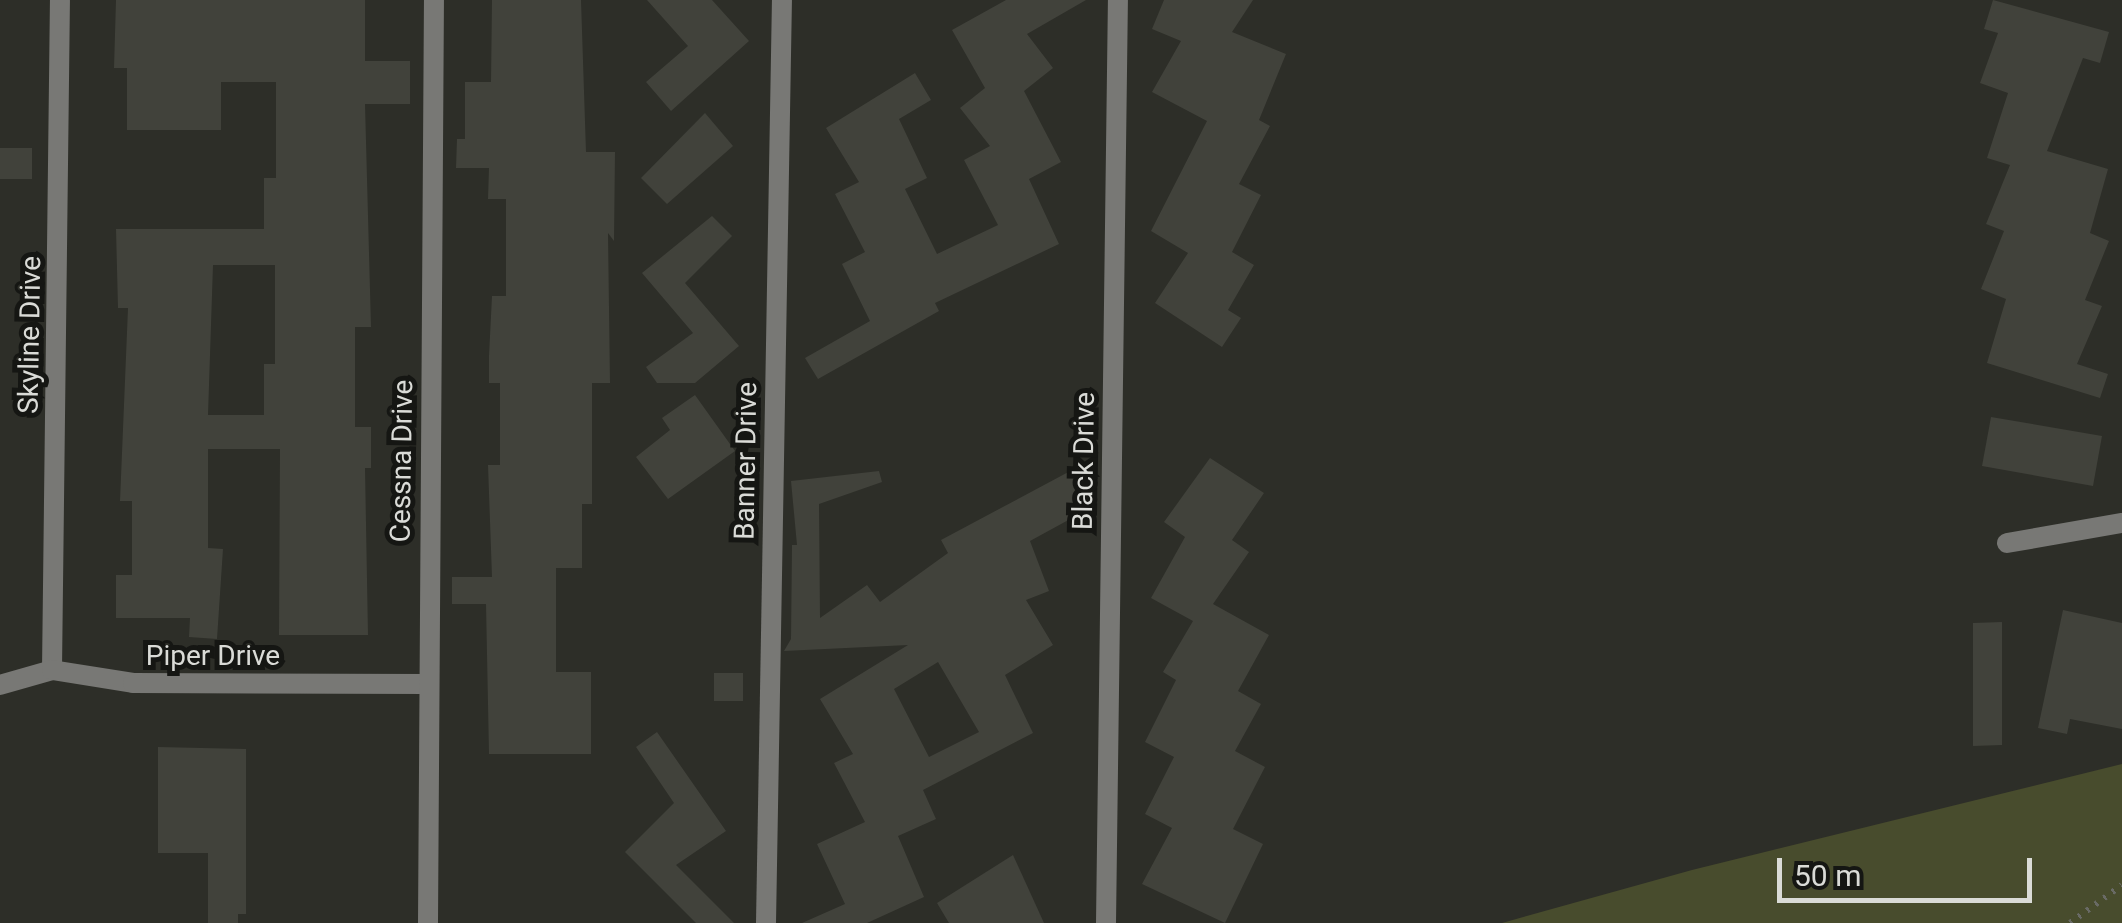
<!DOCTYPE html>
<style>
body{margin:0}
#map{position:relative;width:2122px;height:923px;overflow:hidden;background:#2d2e28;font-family:Roboto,sans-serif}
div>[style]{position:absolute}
.green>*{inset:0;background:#484c2d}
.building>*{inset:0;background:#41423b}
.path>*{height:6px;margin-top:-3px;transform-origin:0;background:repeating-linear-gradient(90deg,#696a65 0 2.5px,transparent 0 10.5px)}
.minor>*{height:20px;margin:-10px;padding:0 10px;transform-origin:10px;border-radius:10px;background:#787875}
span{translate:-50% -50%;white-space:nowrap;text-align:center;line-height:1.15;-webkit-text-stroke:10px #151613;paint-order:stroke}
.street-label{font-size:28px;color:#dadbd7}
.scale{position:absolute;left:1777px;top:858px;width:255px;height:45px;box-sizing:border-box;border:5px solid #dadbd7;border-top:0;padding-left:12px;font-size:30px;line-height:35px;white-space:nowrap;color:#dadbd7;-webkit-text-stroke:8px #151613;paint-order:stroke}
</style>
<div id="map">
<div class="green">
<i style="clip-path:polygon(2122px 764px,2122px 923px,1502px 923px,1692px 870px)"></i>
</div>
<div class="building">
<i style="clip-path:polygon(evenodd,116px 0,365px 0,365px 61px,410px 61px,410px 104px,365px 104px,371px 327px,355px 327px,355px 427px,371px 427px,371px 468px,365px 468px,368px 635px,279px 635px,280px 449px,208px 449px,208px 548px,223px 549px,217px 639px,189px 637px,190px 618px,116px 618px,116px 575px,132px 575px,132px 501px,120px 501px,128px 308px,118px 308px,116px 229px,264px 229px,264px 178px,276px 178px,276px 82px,221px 82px,221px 130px,127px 130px,127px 68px,114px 68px,116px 0,213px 265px,275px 265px,275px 364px,264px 364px,264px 415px,208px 415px,213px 265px)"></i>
<i style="clip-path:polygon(492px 0,581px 0,586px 152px,615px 152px,614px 241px,608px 233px,610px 383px,592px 383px,592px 504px,582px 504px,582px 568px,556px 568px,556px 672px,591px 672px,591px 754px,489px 754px,486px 604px,452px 604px,452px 577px,492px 577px,488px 465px,500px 465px,500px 383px,489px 383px,489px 356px,492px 296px,506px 296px,506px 199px,488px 199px,489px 168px,456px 168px,457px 139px,465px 139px,465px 82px,491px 82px)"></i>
<i style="clip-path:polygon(647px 0,712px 0,749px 41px,671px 111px,646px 82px,688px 46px)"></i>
<i style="clip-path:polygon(1006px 0,1086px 0,1027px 34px,1053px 68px,1024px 91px,1061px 162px,1029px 179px,1059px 244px,935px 303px,939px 311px,818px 379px,805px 358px,870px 321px,842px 264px,865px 252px,835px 194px,859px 182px,826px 128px,915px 73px,931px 100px,899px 119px,927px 178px,905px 189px,937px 254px,998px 225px,964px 160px,990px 146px,960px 108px,985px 88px,952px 30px)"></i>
<i style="clip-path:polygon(1164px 0,1253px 0,1232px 32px,1286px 54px,1259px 120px,1270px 126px,1239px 184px,1261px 195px,1232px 252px,1254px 265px,1228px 310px,1241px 318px,1222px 347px,1155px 303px,1188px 253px,1151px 231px,1207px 121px,1152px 92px,1181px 41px,1152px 29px)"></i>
<i style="clip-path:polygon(1993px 0,2109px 32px,2100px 63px,2083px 58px,2047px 151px,2108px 169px,2090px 233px,2109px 241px,2085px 300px,2102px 306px,2077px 364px,2108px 374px,2100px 398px,1987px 363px,2006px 299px,1981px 289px,2004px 231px,1986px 224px,2010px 165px,1987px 158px,2008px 93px,1980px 83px,1998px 33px,1984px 29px)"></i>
<i style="clip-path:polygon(705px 113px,733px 146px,667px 204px,641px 178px)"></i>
<i style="clip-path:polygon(0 148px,32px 148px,32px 179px,0 179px)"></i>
<i style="clip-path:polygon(712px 216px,732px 236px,685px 283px,739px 346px,695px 383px,657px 383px,646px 367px,693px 333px,642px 273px)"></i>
<i style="clip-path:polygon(695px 395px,735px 451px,668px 499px,636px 457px,670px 430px,662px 418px)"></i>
<i style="clip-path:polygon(1991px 417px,2102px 436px,2093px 486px,1982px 466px)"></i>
<i style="clip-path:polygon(1210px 458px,1264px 493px,1232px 540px,1249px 552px,1213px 604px,1269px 635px,1238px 691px,1261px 704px,1235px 751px,1265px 767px,1233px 829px,1263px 844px,1225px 923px,1142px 884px,1172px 828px,1145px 814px,1174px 757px,1145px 742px,1176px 680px,1163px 672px,1193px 621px,1151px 598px,1185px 537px,1164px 522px)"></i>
<i style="clip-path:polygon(evenodd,1074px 469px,1094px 506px,1030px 541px,1049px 591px,1026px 600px,1053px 645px,1005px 675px,1033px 733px,923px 790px,936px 819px,898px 836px,924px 897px,867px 923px,802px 923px,845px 904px,817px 844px,865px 822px,834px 763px,853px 754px,820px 699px,908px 645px,784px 651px,791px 639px,792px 545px,797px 545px,791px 481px,879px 471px,882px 482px,819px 504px,820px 618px,867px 585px,880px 602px,948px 553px,941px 540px,1074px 469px,938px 662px,979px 732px,929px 757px,894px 689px,938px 662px)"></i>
<i style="clip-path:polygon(2063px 610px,2122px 623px,2122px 729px,2070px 719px,2067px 734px,2038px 728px)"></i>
<i style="clip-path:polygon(2002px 622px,2002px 745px,1973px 746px,1973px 623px)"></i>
<i style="clip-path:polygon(714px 673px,743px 673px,743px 701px,714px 701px)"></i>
<i style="clip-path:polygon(657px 732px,726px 831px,676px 865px,734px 923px,696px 923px,625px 852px,674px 803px,636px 747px)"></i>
<i style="clip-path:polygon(158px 747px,246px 749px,246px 914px,238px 914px,238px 923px,208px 923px,208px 853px,158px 853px)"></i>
<i style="clip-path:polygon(1013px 855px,1044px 923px,949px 923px,937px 903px)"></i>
</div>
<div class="path">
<i style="left:2070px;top:923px;width:64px;rotate:-36.2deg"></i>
</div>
<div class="minor">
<i style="left:2007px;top:543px;width:117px;rotate:-9.9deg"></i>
<i style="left:52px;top:670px;width:670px;rotate:-89.32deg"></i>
<i style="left:0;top:685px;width:54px;rotate:-16.1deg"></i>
<i style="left:52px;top:670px;width:82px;rotate:9.1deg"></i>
<i style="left:133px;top:683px;width:295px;rotate:0.2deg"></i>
<i style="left:428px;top:923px;width:923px;rotate:-89.63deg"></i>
<i style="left:766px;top:923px;width:923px;rotate:-89.01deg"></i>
<i style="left:1106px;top:923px;width:923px;rotate:-89.26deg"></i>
</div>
<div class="street-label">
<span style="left:30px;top:335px;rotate:-89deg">Skyline Drive</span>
<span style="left:402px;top:461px;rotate:-89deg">Cessna Drive</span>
<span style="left:746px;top:461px;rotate:-89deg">Banner Drive</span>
<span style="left:1084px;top:461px;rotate:-89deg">Black Drive</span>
<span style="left:213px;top:656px">Piper Drive</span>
</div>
<div class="scale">50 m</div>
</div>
